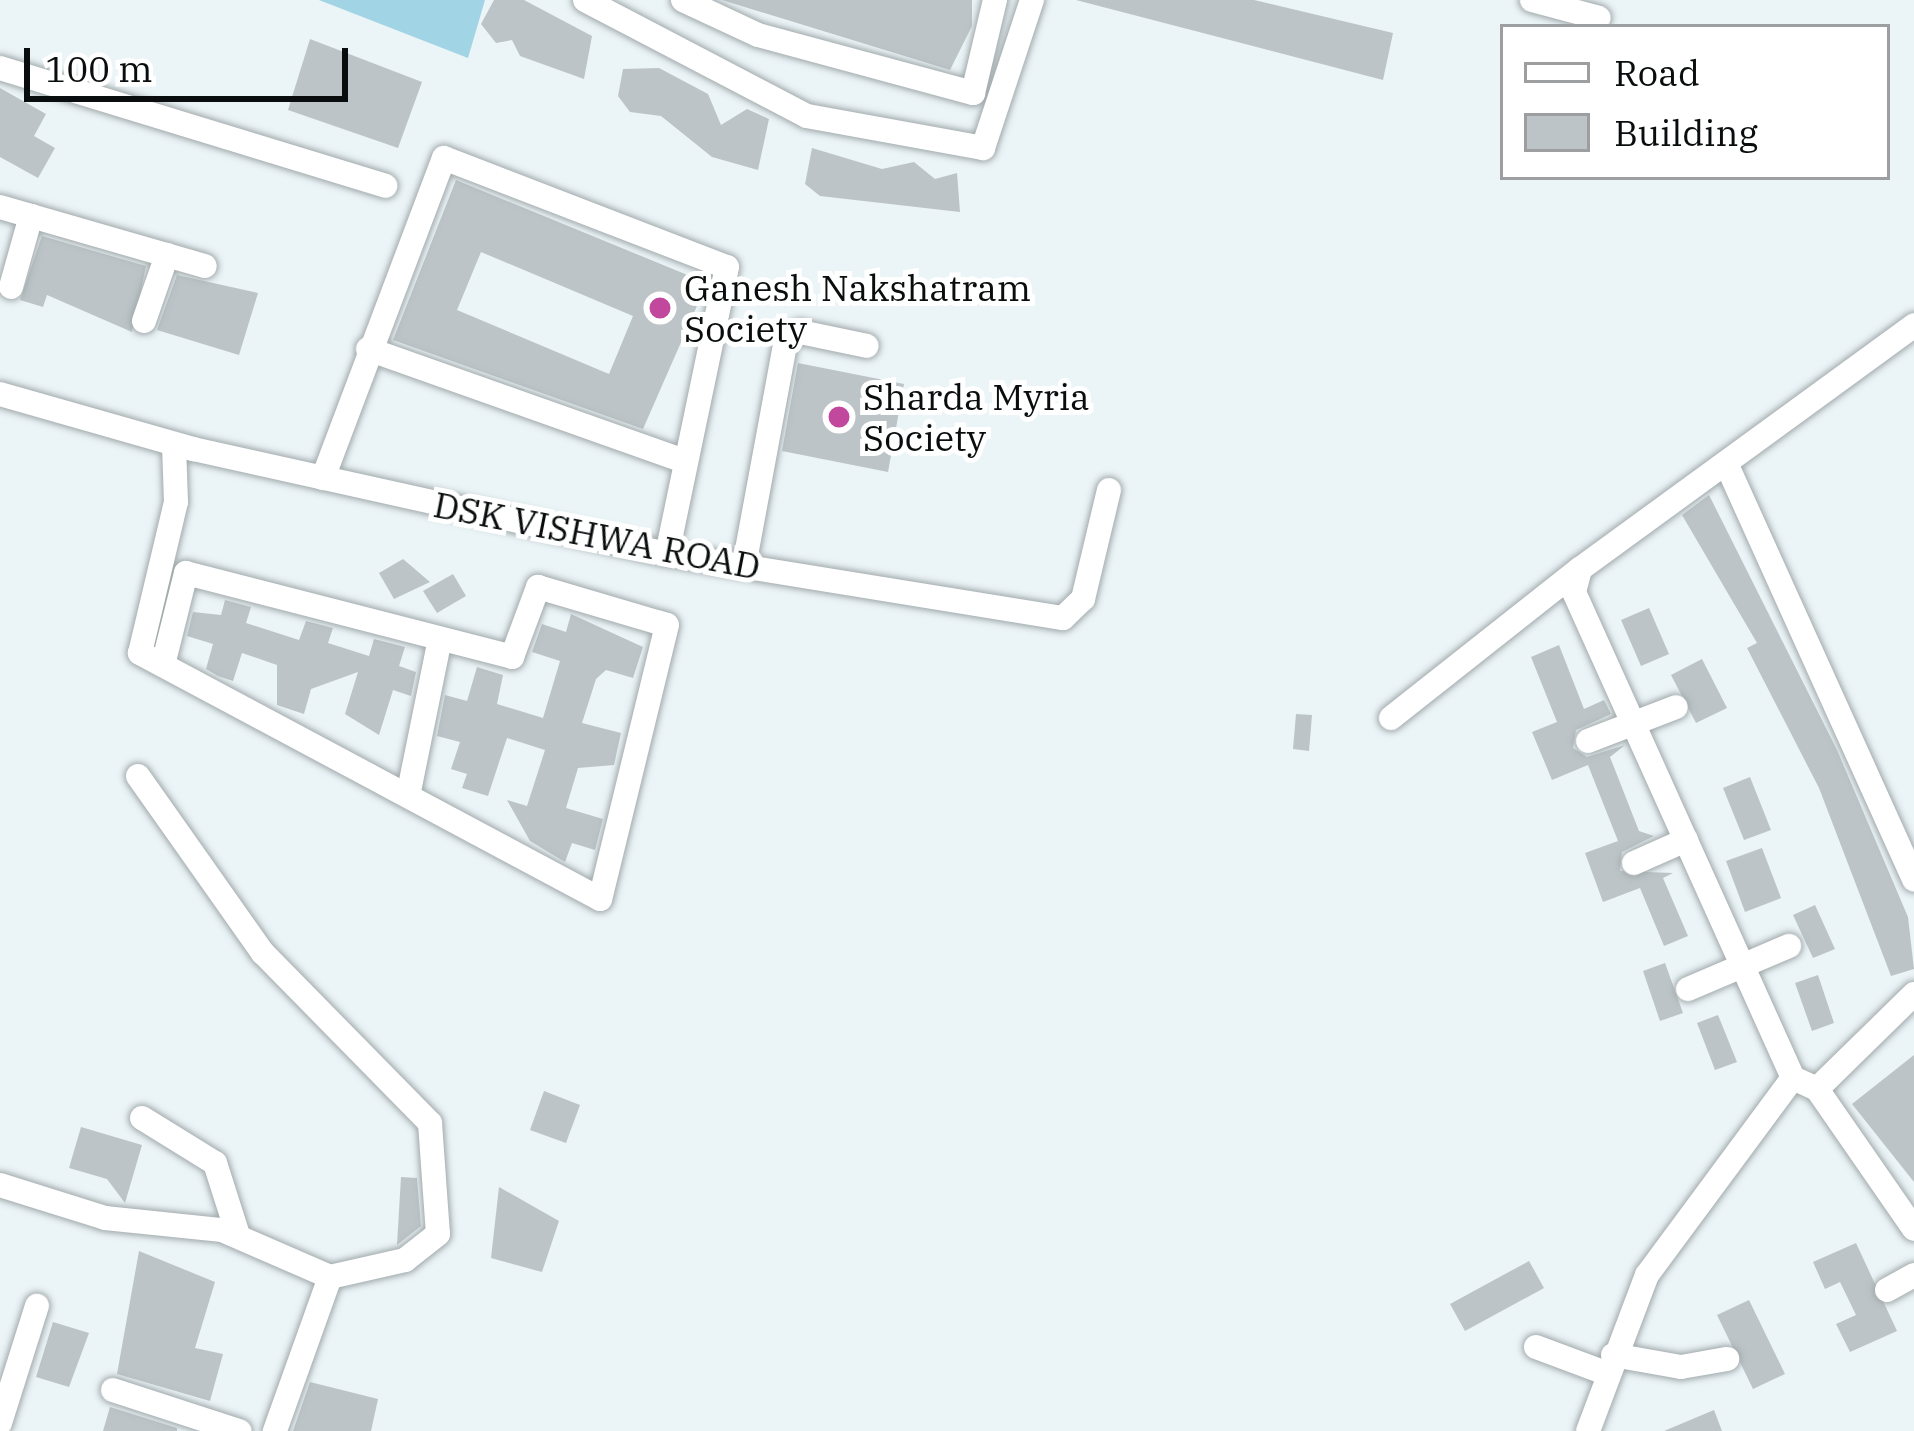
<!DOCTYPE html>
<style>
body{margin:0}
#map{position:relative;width:1914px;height:1431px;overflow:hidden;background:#ebf4f7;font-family:"IBM Plex Serif",serif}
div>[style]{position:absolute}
.green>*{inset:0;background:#a1d4e4}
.building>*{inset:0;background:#bcc4c7}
.roads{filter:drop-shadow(0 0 3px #a2aaac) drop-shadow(0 0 3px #a2aaac)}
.minor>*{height:24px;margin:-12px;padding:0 12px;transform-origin:12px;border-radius:12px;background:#fff}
.dots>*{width:33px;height:33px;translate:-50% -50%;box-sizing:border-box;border:6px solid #fff;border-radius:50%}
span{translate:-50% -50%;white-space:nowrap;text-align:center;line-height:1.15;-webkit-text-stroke:10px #fff;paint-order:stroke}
.poi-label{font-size:36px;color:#0a0d0e}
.left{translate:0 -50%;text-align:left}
.street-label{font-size:36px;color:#0a0d0e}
.legend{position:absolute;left:1500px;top:24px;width:390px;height:156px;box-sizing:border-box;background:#fff;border:3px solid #9d9e9f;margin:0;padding:15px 21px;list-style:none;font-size:36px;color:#0a0d0e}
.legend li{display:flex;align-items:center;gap:24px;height:60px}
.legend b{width:60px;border:3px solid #9d9e9f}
.scale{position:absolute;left:24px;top:48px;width:324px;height:54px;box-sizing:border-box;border:6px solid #0a0d0e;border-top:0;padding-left:15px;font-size:36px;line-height:42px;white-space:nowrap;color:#0a0d0e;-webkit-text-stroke:9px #fff;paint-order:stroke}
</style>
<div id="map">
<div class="green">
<i style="clip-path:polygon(319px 0,485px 0,468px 58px)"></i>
</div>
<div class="building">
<i style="clip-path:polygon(494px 0,524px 0,592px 36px,584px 79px,520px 56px,512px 40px,496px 43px,481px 24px)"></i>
<i style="clip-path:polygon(722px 0,972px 0,972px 26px,950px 70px)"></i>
<i style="clip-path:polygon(1076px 0,1254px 0,1393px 33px,1383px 80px)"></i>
<i style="clip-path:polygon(310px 39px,422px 82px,398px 148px,288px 110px)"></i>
<i style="clip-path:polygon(659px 68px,708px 94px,721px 125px,747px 109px,769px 119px,758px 170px,712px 157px,661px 116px,630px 112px,618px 96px,623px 69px)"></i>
<i style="clip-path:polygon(0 88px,46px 114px,34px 136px,55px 148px,38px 178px,0 157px)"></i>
<i style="clip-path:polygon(812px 148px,882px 169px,914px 162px,935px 179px,957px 173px,960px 212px,820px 196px,805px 184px)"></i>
<i style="clip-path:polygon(evenodd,456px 180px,707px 283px,643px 429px,393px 340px,456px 180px,481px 252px,633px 316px,609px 374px,457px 310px,481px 252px)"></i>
<i style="clip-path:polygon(42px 236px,146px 266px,132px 332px,47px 295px,43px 307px,20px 300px)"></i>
<i style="clip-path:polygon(177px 275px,258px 293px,239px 355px,157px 330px)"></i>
<i style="clip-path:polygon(798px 363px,904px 384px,888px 472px,782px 451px)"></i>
<i style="clip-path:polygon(1709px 495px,1837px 750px,1908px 917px,1914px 969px,1891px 976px,1819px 788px,1747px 648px,1757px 643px,1682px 515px)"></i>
<i style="clip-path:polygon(403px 559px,430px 582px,394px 599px,379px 573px)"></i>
<i style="clip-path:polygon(453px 574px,466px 596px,437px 613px,423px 591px)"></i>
<i style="clip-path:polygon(225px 600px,251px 607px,246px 623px,299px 640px,306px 621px,333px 628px,328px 643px,369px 656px,374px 639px,405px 647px,399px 666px,416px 672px,411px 696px,393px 690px,379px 735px,345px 714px,358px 672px,311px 689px,304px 714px,277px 705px,277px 665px,242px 653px,233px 681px,218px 676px,206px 669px,213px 644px,187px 636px,193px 612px,221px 615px)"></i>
<i style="clip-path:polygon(1649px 608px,1669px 654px,1641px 666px,1621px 620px)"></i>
<i style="clip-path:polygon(571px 614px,643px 647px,633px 678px,606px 670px,596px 679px,582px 723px,621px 733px,614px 765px,578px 768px,566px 808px,603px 819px,595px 850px,572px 843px,565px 862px,530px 841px,507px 800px,527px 806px,545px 750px,507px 738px,488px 796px,462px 788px,467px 774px,451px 769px,460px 742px,437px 736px,445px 695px,467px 701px,477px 667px,503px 675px,497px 704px,543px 718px,560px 661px,532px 652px,542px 624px,566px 632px)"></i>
<i style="clip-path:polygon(1559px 645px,1584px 709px,1604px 700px,1611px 714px,1576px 730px,1573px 748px,1587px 757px,1625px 745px,1610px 757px,1639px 831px,1654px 836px,1622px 852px,1620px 871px,1673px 873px,1663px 878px,1688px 936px,1664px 946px,1640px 888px,1603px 902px,1585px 853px,1618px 841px,1588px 765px,1552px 780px,1532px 732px,1557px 722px,1531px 657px)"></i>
<i style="clip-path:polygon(1702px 659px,1727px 708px,1696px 723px,1671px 675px)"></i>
<i style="clip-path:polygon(1296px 714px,1312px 715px,1309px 751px,1293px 749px)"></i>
<i style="clip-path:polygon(1750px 777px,1771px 830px,1744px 840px,1723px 788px)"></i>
<i style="clip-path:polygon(1762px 848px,1781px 898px,1745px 912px,1726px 861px)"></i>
<i style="clip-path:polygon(1815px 905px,1835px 949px,1813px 958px,1793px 915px)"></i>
<i style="clip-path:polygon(1665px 963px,1683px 1013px,1660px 1021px,1643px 971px)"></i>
<i style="clip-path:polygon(1818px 975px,1834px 1023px,1812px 1031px,1795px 983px)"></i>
<i style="clip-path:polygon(1718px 1015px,1737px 1062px,1715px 1070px,1697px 1023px)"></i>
<i style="clip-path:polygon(1914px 1055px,1914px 1182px,1852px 1104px)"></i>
<i style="clip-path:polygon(544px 1091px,580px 1105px,566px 1143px,530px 1130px)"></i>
<i style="clip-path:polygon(81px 1127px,142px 1145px,125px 1203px,107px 1179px,69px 1168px)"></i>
<i style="clip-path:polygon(401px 1177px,417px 1178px,421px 1226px,397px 1245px)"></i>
<i style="clip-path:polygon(499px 1187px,559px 1221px,542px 1272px,491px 1258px)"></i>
<i style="clip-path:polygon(1856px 1243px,1897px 1331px,1850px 1352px,1836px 1324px,1856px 1315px,1840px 1282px,1825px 1289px,1813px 1262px)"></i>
<i style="clip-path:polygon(139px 1251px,215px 1282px,195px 1348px,223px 1354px,210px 1401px,117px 1374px)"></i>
<i style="clip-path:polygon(1529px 1261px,1544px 1288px,1465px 1331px,1450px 1304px)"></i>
<i style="clip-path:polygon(1749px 1300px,1785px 1374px,1753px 1389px,1717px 1315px)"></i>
<i style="clip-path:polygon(53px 1322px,89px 1333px,69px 1387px,36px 1377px)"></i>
<i style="clip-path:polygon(310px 1382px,378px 1399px,371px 1431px,293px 1431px)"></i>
<i style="clip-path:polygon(110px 1407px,177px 1428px,177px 1431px,103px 1431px)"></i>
<i style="clip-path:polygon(1714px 1410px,1722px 1431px,1664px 1431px)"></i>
</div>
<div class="roads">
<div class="minor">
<i style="left:585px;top:0;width:250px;rotate:27.6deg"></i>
<i style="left:807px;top:116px;width:179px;rotate:10.3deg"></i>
<i style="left:983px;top:148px;width:156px;rotate:-71.7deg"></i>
<i style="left:683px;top:0;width:83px;rotate:25deg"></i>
<i style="left:758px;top:35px;width:223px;rotate:15.1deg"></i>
<i style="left:973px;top:93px;width:96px;rotate:-76.7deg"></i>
<i style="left:1532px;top:0;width:69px;rotate:15deg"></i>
<i style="left:0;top:68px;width:403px;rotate:17deg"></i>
<i style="left:0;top:207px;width:213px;rotate:16.1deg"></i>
<i style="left:11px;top:287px;width:74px;rotate:-74.3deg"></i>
<i style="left:144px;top:321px;width:70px;rotate:-70.8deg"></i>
<i style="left:368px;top:349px;width:335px;rotate:19.5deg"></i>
<i style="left:0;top:394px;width:201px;rotate:15.9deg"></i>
<i style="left:193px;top:449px;width:485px;rotate:12.5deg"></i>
<i style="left:667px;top:554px;width:401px;rotate:9.2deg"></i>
<i style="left:1063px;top:618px;width:28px;rotate:-44deg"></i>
<i style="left:1083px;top:599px;width:112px;rotate:-76.6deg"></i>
<i style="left:1726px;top:463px;width:457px;rotate:65.7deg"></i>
<i style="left:323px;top:478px;width:342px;rotate:-69.3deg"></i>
<i style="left:444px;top:158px;width:303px;rotate:21.1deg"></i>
<i style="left:727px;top:267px;width:293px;rotate:101.8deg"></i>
<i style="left:744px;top:566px;width:230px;rotate:-79.5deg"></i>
<i style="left:786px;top:340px;width:16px;rotate:-30deg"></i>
<i style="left:800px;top:332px;width:68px;rotate:11.8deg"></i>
<i style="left:163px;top:665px;width:95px;rotate:-76deg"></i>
<i style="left:186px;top:573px;width:337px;rotate:14.4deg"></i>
<i style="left:512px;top:657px;width:75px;rotate:-69.6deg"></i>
<i style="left:538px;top:587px;width:134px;rotate:16.4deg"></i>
<i style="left:667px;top:625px;width:282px;rotate:103.7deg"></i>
<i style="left:600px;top:899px;width:522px;rotate:-151.86deg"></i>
<i style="left:140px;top:653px;width:155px;rotate:-76.6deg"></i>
<i style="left:176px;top:502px;width:57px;rotate:-92deg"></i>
<i style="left:1391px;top:718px;width:241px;rotate:-38.3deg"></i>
<i style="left:1588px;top:741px;width:94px;rotate:-21.1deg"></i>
<i style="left:138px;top:776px;width:217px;rotate:54.8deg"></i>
<i style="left:263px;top:953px;width:238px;rotate:45.5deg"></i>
<i style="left:430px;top:1123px;width:111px;rotate:85.9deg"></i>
<i style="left:438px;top:1234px;width:42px;rotate:141.8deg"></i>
<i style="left:405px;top:1260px;width:77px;rotate:167.2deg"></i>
<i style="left:409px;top:791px;width:155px;rotate:-78.5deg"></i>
<i style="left:1634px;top:863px;width:57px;rotate:-23.9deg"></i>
<i style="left:1688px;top:989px;width:110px;rotate:-23.1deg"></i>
<i style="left:1914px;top:994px;width:136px;rotate:135.6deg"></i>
<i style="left:1817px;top:1089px;width:170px;rotate:55.3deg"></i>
<i style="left:1817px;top:1089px;width:26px;rotate:-155deg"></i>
<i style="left:1793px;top:1078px;width:533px;rotate:-114.26deg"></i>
<i style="left:1574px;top:592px;width:24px;rotate:-75deg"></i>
<i style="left:1580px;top:569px;width:414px;rotate:-36.1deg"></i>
<i style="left:142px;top:1118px;width:86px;rotate:31.7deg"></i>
<i style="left:215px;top:1163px;width:76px;rotate:72.3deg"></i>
<i style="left:0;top:1185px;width:110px;rotate:17.4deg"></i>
<i style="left:105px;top:1218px;width:118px;rotate:5.9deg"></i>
<i style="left:222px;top:1230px;width:118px;rotate:23.5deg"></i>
<i style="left:330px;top:1277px;width:164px;rotate:109.7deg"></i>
<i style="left:1887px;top:1290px;width:31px;rotate:-29deg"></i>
<i style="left:1536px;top:1347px;width:75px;rotate:20.4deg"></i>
<i style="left:1613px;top:1355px;width:69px;rotate:10deg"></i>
<i style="left:1681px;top:1367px;width:47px;rotate:-9.9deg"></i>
<i style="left:113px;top:1390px;width:133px;rotate:18deg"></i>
<i style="left:0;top:1423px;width:123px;rotate:-72.5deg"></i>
<i style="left:1588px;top:1431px;width:167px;rotate:-69.3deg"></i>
<i style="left:1647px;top:1275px;width:245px;rotate:-53.5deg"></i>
</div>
</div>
<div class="dots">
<i style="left:660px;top:308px;background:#c1489c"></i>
<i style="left:839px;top:417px;background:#c1489c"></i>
</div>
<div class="poi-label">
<span class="left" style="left:684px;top:308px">Ganesh Nakshatram<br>Society</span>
<span class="left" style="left:863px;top:417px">Sharda Myria<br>Society</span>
</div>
<div class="street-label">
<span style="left:597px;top:535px;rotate:11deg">DSK VISHWA ROAD</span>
</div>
<ul class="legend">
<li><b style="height:15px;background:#fff"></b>Road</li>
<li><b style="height:33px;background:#bcc4c7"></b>Building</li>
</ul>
<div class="scale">100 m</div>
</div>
